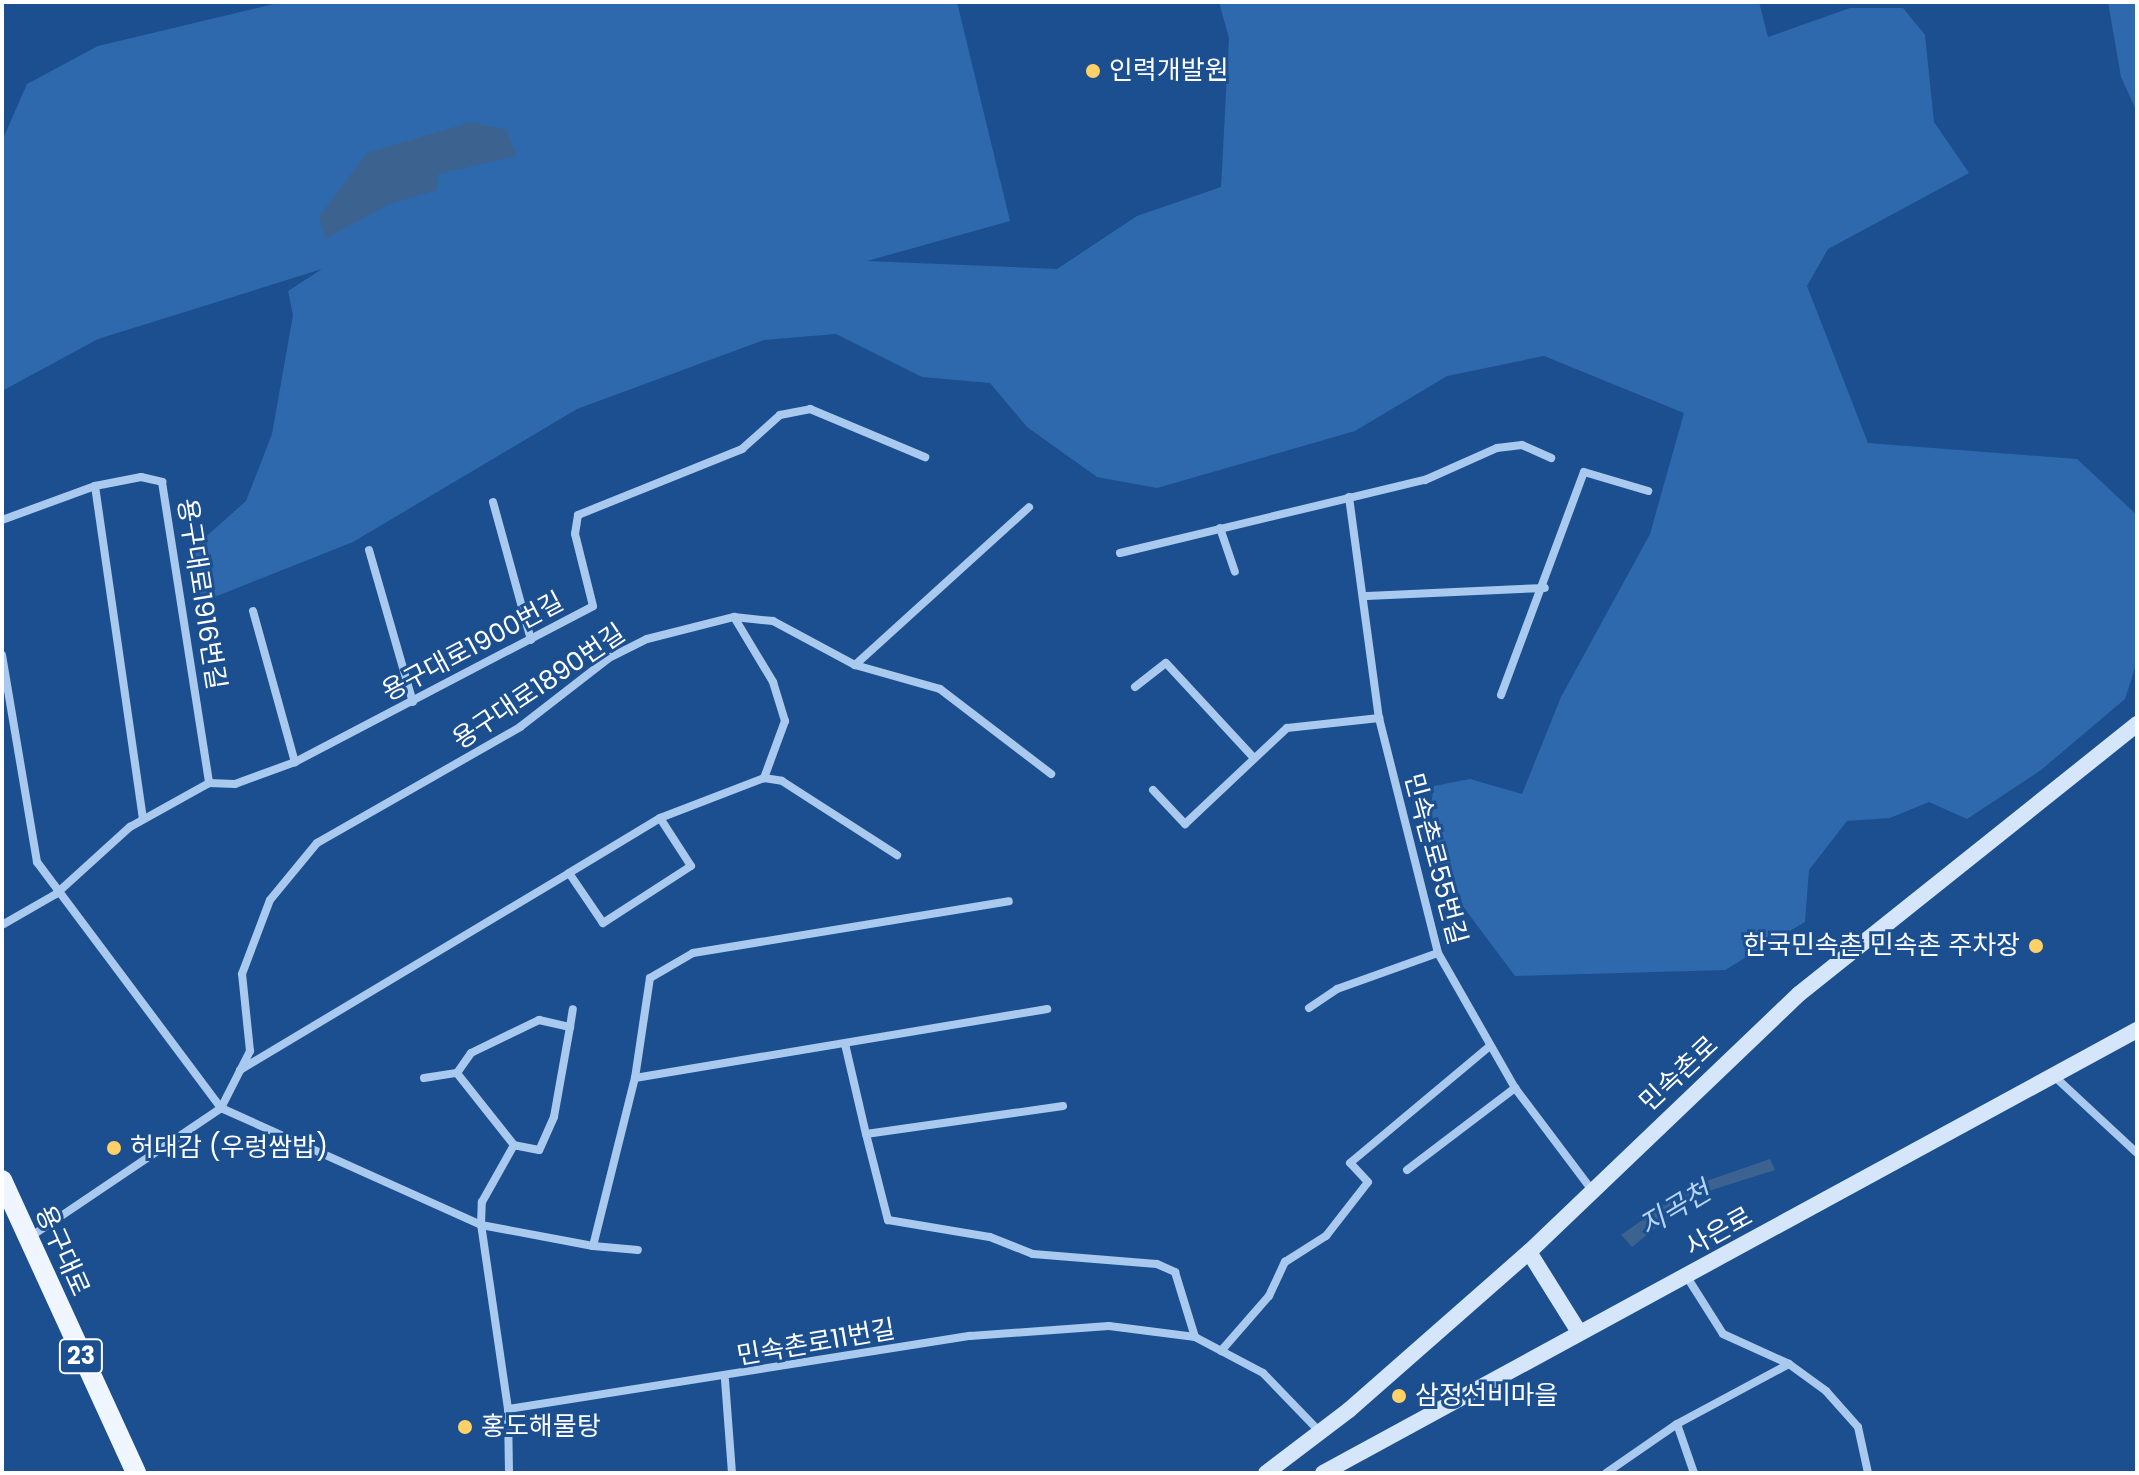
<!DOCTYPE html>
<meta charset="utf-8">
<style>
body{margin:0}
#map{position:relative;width:2139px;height:1475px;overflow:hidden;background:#1b4f8f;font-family:Poppins,"Noto Sans KR",sans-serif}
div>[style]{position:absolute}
.green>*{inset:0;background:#2e69ad}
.water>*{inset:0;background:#3c6290}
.street>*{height:8px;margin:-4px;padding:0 4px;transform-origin:4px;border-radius:4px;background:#a9c9ee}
.secondary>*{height:16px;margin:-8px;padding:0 8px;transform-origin:8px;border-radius:8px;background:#d6e6fa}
.primary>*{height:20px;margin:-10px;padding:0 10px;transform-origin:10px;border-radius:10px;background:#f0f6ff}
.dots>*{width:22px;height:22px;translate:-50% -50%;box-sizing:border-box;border:4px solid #1b4f8f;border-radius:50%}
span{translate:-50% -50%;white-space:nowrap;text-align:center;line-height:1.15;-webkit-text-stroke:6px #1b4f8f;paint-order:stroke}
.shield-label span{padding:2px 6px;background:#1b4f8f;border:2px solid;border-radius:6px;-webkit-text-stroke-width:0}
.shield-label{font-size:24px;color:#fff;font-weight:700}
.poi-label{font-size:26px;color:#fff}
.left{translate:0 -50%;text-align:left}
.right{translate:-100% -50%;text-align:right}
.street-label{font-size:26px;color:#fff}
.water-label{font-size:28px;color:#b5d3f5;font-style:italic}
.frame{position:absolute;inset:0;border:4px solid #fff;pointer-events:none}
</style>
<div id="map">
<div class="green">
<i style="clip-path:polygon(282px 2px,957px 2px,1010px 221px,867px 261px,1057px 269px,1137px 216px,1221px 187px,1229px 38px,1219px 2px,1759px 2px,1768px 37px,1850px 8px,1903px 8px,1925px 35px,1934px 122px,1969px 173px,1828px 249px,1807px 286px,1868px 443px,2077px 459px,2137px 515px,2137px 662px,2125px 699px,2041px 770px,1967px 819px,1929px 802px,1890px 818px,1847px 821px,1809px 870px,1805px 922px,1725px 970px,1515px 976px,1423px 853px,1434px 786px,1470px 779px,1522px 794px,1561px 697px,1650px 534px,1684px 413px,1544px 356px,1447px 376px,1355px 431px,1157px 488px,1097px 477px,1027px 427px,990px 383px,922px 377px,836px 334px,764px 340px,577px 409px,353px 542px,202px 602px,191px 550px,246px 501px,272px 434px,293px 315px,288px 291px,322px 269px,98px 339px,2px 391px,2px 141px,27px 84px,98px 46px)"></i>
<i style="clip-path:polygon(2108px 2px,2137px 2px,2137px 112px,2121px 77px)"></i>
</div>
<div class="water">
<i style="clip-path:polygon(471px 122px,507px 130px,516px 156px,438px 174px,437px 190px,390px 204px,325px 239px,319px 217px,367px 153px)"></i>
<i style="clip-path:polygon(1770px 1159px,1775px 1170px,1696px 1195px,1632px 1247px,1621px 1235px,1689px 1187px)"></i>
</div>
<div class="street">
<i style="left:95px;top:486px;width:336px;rotate:81.8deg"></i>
<i style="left:1349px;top:497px;width:223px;rotate:82.3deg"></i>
<i style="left:1379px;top:718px;width:242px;rotate:75.9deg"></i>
<i style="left:1438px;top:953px;width:155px;rotate:60.3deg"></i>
<i style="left:1515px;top:1088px;width:126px;rotate:53deg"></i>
<i style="left:493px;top:502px;width:143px;rotate:74.6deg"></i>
<i style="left:2px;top:520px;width:99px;rotate:-20.1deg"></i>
<i style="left:95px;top:486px;width:47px;rotate:-11.1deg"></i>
<i style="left:141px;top:477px;width:22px;rotate:13deg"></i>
<i style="left:162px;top:482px;width:305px;rotate:81.1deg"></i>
<i style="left:1220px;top:528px;width:46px;rotate:71.2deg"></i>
<i style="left:369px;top:550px;width:158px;rotate:73.9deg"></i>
<i style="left:1120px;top:553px;width:314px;rotate:-13.5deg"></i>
<i style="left:1425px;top:480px;width:79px;rotate:-24deg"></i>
<i style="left:1497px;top:448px;width:25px;rotate:-7deg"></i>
<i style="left:1522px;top:445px;width:32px;rotate:24deg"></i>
<i style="left:1367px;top:596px;width:178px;rotate:-2.6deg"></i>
<i style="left:253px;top:611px;width:157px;rotate:74.5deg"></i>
<i style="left:734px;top:617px;width:76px;rotate:59deg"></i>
<i style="left:773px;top:682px;width:41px;rotate:72.9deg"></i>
<i style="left:785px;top:721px;width:61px;rotate:110.2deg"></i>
<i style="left:2px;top:655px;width:210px;rotate:80.4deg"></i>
<i style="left:37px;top:862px;width:307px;rotate:53.2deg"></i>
<i style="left:221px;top:1108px;width:285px;rotate:24.2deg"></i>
<i style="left:481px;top:1225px;width:23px;rotate:-88deg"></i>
<i style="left:482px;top:1202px;width:65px;rotate:-60.7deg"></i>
<i style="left:514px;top:1145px;width:92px;rotate:-128.4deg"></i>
<i style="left:457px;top:1073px;width:24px;rotate:-55deg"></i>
<i style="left:471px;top:1053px;width:76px;rotate:-25.9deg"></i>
<i style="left:539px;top:1020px;width:32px;rotate:13deg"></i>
<i style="left:570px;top:1027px;width:91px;rotate:100.1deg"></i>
<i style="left:554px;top:1117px;width:36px;rotate:114deg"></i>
<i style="left:539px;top:1150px;width:25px;rotate:-169deg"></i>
<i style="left:855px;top:665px;width:88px;rotate:15.8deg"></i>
<i style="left:940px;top:689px;width:140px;rotate:37.4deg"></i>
<i style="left:1135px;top:687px;width:39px;rotate:-38deg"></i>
<i style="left:1166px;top:663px;width:127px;rotate:47.2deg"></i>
<i style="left:1501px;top:695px;width:238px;rotate:-69.6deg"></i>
<i style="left:1584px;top:472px;width:67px;rotate:16.5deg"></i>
<i style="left:1153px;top:790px;width:47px;rotate:46.7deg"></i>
<i style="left:1185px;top:824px;width:140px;rotate:-43.3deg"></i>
<i style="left:1287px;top:728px;width:93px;rotate:-6.2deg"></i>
<i style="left:660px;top:818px;width:111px;rotate:-21deg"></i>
<i style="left:764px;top:778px;width:18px;rotate:9deg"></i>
<i style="left:782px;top:781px;width:137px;rotate:32.8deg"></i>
<i style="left:2px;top:925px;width:62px;rotate:-29.9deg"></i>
<i style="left:56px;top:894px;width:100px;rotate:-42.2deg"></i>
<i style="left:130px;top:827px;width:90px;rotate:-29.1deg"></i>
<i style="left:209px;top:783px;width:26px;rotate:2deg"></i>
<i style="left:235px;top:784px;width:64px;rotate:-20.1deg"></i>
<i style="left:295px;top:762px;width:336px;rotate:-27.6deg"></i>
<i style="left:593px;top:606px;width:74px;rotate:-104deg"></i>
<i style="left:575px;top:534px;width:19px;rotate:-81deg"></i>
<i style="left:578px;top:515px;width:177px;rotate:-21.9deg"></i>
<i style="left:742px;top:449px;width:51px;rotate:-41.8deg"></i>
<i style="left:780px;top:415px;width:31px;rotate:-11deg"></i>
<i style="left:810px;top:409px;width:125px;rotate:22.7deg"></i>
<i style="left:1309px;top:1008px;width:34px;rotate:-34deg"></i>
<i style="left:1337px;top:989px;width:107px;rotate:-19.6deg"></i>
<i style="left:570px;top:1027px;width:18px;rotate:-81deg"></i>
<i style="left:845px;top:1044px;width:92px;rotate:76.9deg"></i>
<i style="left:240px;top:1070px;width:383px;rotate:-30.9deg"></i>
<i style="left:569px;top:873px;width:106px;rotate:-31.1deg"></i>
<i style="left:660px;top:818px;width:57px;rotate:57.1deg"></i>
<i style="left:691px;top:866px;width:105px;rotate:147.1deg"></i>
<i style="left:603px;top:923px;width:60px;rotate:-124.2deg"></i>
<i style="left:2054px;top:1076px;width:113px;rotate:42.9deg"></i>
<i style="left:424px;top:1078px;width:33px;rotate:-9deg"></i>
<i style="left:635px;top:1078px;width:101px;rotate:-81.5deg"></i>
<i style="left:650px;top:978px;width:50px;rotate:-30.2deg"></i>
<i style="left:693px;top:953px;width:320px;rotate:-9.3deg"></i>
<i style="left:1063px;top:1106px;width:199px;rotate:171.9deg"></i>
<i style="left:866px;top:1134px;width:89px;rotate:75.7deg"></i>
<i style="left:888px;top:1220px;width:103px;rotate:9.5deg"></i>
<i style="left:990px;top:1237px;width:46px;rotate:21.6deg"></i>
<i style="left:1033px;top:1254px;width:124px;rotate:4.6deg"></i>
<i style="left:1157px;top:1264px;width:20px;rotate:24deg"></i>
<i style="left:1175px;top:1272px;width:68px;rotate:72.9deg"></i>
<i style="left:1407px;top:1170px;width:136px;rotate:-37.2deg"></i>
<i style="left:30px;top:1237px;width:230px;rotate:-34deg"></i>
<i style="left:221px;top:1108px;width:64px;rotate:-63deg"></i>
<i style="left:250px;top:1051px;width:77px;rotate:-95.9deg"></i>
<i style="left:242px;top:974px;width:79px;rotate:-69.3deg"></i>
<i style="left:270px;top:900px;width:74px;rotate:-50.5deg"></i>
<i style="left:317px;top:843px;width:234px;rotate:-29.7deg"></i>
<i style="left:520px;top:727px;width:113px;rotate:-37.8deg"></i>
<i style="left:609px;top:658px;width:42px;rotate:-26.6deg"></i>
<i style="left:647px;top:639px;width:90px;rotate:-14.2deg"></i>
<i style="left:734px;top:617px;width:39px;rotate:6deg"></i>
<i style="left:773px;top:621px;width:93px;rotate:28.2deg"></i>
<i style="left:855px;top:665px;width:235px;rotate:-42.2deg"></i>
<i style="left:593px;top:1246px;width:45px;rotate:5.1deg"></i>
<i style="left:1687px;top:1277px;width:67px;rotate:57.7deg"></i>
<i style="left:1723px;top:1334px;width:72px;rotate:24.4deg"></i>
<i style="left:1789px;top:1364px;width:46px;rotate:36.1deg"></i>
<i style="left:1826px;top:1391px;width:48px;rotate:48.4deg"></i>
<i style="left:1858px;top:1427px;width:47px;rotate:77.7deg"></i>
<i style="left:1221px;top:1351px;width:73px;rotate:-48.9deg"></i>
<i style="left:1269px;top:1296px;width:38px;rotate:-65deg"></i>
<i style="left:1285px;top:1262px;width:49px;rotate:-32.4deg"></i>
<i style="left:1326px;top:1236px;width:68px;rotate:-52.1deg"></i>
<i style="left:1368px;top:1182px;width:26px;rotate:-133deg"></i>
<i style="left:1350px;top:1163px;width:182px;rotate:-39.9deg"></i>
<i style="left:725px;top:1380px;width:93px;rotate:85.7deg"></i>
<i style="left:508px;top:1409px;width:186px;rotate:-98.3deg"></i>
<i style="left:481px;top:1225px;width:114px;rotate:10.6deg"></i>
<i style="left:593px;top:1246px;width:173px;rotate:-76deg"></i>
<i style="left:635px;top:1078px;width:418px;rotate:-9.5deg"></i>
<i style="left:1677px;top:1424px;width:52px;rotate:70.9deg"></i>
<i style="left:509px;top:1473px;width:64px;rotate:-90.9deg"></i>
<i style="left:508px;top:1409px;width:468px;rotate:-9deg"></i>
<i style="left:970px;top:1336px;width:139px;rotate:-4.1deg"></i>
<i style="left:1109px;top:1326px;width:87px;rotate:7.3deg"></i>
<i style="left:1195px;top:1337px;width:77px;rotate:27.9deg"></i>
<i style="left:1263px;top:1373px;width:82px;rotate:46deg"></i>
<i style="left:1606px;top:1473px;width:86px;rotate:-34.6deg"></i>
<i style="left:1677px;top:1424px;width:127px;rotate:-28.2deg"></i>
</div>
<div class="secondary">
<i style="left:1529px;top:1252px;width:94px;rotate:58deg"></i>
<i style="left:1266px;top:1473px;width:104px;rotate:-37.2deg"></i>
<i style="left:1349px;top:1410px;width:240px;rotate:-41.3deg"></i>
<i style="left:1529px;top:1252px;width:373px;rotate:-43.7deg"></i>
<i style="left:1799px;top:994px;width:433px;rotate:-38.6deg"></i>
<i style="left:1323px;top:1473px;width:927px;rotate:-28.56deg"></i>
</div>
<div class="primary">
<i style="left:2px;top:1180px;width:322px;rotate:65.4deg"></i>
</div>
<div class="dots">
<i style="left:1093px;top:71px;background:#ffd166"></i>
<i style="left:2036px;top:946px;background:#ffd166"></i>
<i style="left:114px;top:1148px;background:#ffd166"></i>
<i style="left:1399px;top:1396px;background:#ffd166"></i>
<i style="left:465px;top:1427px;background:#ffd166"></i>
</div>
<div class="shield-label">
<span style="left:81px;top:1356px">23</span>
</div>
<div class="poi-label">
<span class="left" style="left:1109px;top:71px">인력개발원</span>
<span class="right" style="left:2020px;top:946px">한국민속촌 민속촌 주차장</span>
<span class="left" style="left:130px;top:1148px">허대감 (우렁쌈밥)</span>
<span class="left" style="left:1415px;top:1396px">삼정선비마을</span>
<span class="left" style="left:481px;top:1427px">홍도해물탕</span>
</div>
<div class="street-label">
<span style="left:201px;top:594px;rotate:81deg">용구대로1916번길</span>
<span style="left:473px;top:647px;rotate:-28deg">용구대로1900번길</span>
<span style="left:539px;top:687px;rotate:-34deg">용구대로1890번길</span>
<span style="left:1435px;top:859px;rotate:75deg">민속촌로55번길</span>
<span style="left:1679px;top:1074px;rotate:-43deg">민속촌로</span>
<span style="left:1719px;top:1232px;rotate:-29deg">사은로</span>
<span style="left:62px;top:1251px;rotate:66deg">용구대로</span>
<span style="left:816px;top:1343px;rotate:-10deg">민속촌로11번길</span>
</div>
<div class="water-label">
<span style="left:1675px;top:1209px;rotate:-31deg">지곡천</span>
</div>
<div class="frame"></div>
</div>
